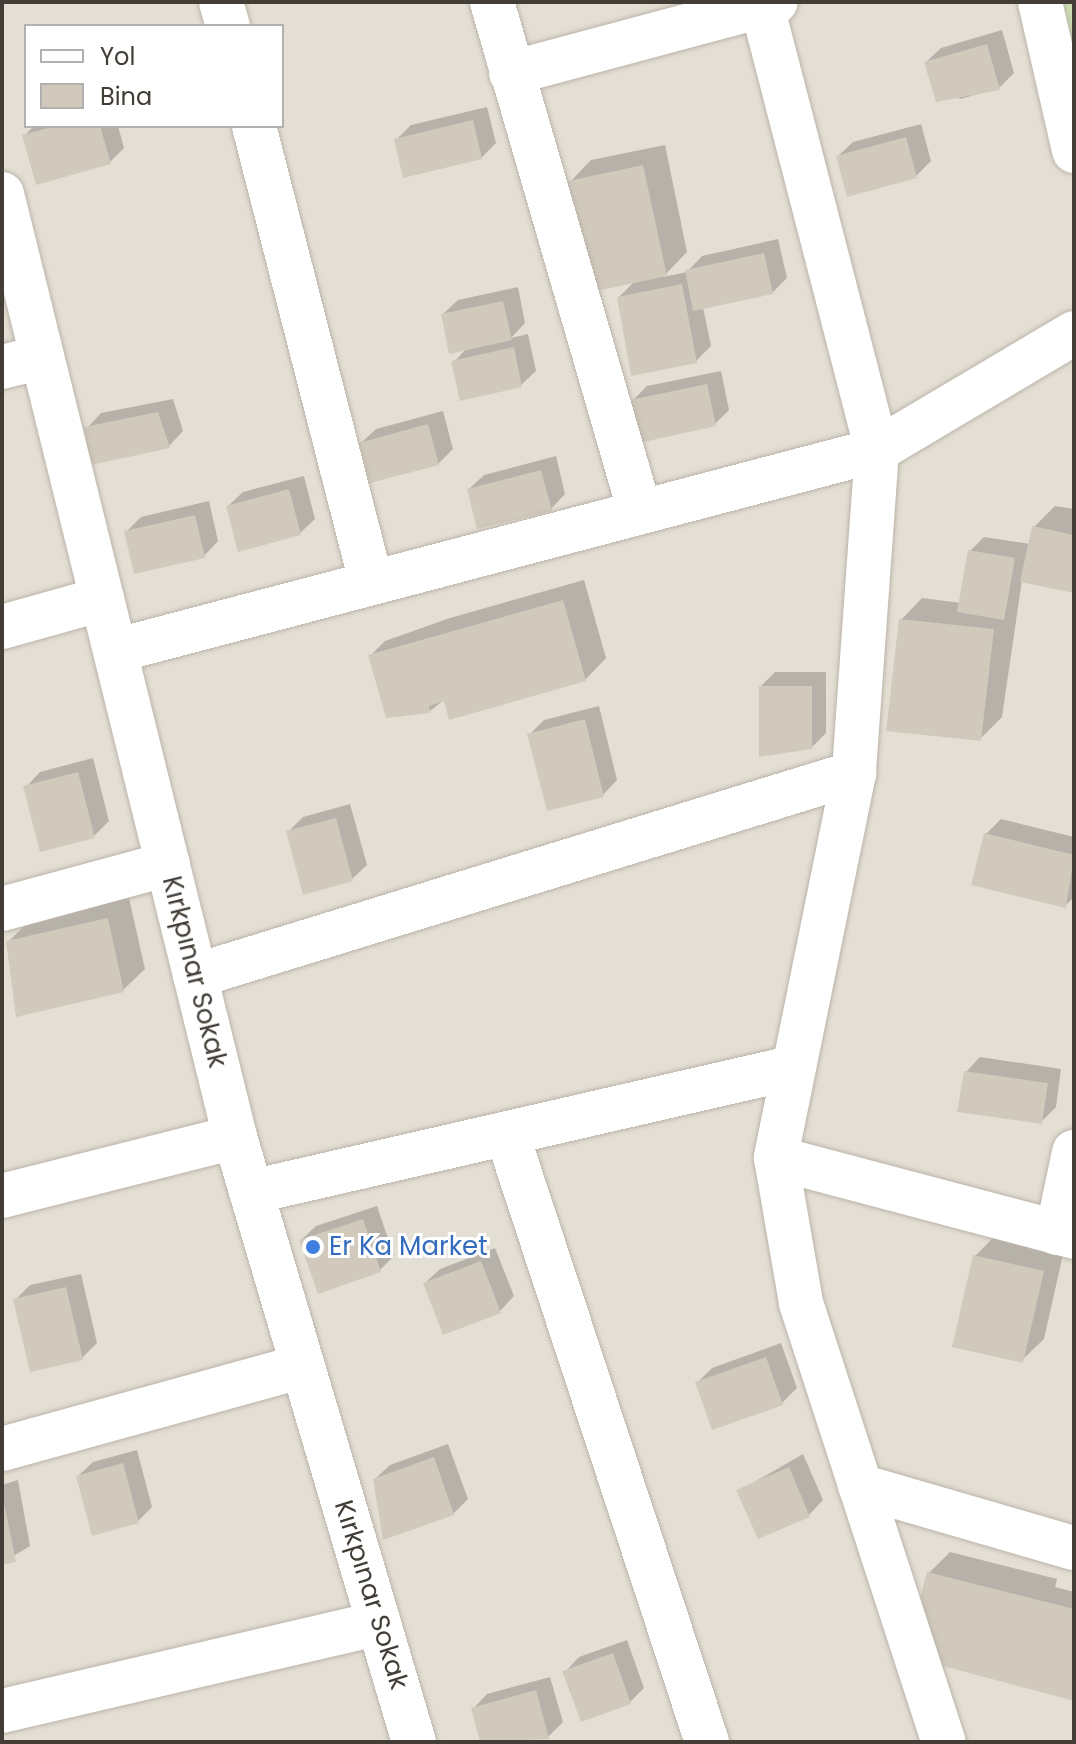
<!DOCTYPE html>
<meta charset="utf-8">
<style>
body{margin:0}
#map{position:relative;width:1076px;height:1744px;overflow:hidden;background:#f0ede6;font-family:Poppins,sans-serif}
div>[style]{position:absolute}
.residential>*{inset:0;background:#e4dfd4}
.green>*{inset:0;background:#cce0b3}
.shadow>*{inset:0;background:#0003}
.building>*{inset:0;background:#d1c9bc}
.roads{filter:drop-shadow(0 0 2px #bbb4a9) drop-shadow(0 0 2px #bbb4a9)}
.minor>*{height:44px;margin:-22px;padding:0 22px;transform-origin:22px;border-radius:22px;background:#fff}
.dots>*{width:22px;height:22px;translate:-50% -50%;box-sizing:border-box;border:4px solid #fff;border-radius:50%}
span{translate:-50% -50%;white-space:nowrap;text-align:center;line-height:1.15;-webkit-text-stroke:6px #fff;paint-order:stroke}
.street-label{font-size:26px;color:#423d36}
.shop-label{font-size:26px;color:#366cbe}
.left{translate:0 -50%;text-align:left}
.frame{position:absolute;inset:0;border:4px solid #423d36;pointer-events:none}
.legend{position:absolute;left:24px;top:24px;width:260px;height:104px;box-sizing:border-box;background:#fff;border:2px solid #b3b1af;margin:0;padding:10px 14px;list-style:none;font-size:24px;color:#423d36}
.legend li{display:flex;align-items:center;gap:16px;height:40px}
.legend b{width:40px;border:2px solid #b3b1af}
</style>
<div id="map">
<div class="residential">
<i style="clip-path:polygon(evenodd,2px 2px,1074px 2px,1074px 1742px,2px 1742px,2px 2px,26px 26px,282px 26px,282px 126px,26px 126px,26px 26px)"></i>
</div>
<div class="green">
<i style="clip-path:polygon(1062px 2px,1074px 2px,1074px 59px)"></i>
</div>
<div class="shadow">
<i style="clip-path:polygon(1002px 30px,1014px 73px,999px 88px,960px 99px,926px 62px,941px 48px)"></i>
<i style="clip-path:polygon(487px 107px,496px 143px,481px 158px,397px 139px,411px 125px)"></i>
<i style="clip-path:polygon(921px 124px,931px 161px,916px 176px,838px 156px,853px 142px)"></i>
<i style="clip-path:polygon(34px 126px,118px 126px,124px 148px,110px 162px,24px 136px)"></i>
<i style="clip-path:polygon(665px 145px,687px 252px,663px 277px,687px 272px,702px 256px,778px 239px,787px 278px,772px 293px,703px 307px,711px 346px,696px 361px,619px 297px,636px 280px,570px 182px,591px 160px)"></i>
<i style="clip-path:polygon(518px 287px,525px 323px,511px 338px,528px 334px,536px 371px,521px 385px,454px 362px,468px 347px,443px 314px,458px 300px)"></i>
<i style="clip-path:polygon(721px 371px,729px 410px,715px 424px,632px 401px,647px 386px)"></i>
<i style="clip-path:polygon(173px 399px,183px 431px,169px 446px,87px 428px,101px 413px)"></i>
<i style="clip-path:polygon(443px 411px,453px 449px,438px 464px,361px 443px,376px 429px)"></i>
<i style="clip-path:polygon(556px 456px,565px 494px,551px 509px,469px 489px,484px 475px)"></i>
<i style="clip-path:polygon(304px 476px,315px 519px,300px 533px,228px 506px,243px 492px)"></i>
<i style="clip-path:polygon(209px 501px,218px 541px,204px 556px,126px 532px,141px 517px)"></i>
<i style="clip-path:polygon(1055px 506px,1074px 509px,1074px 591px,1022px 580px,1002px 717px,980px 739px,901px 620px,922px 598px,961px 603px,970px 551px,984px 537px,1030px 544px,1034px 527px)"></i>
<i style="clip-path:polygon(584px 580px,606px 658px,585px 680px,445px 699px,430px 711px,370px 656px,385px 641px,450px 618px)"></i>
<i style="clip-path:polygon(775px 672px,826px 672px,826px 733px,812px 747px,761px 755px,761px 686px)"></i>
<i style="clip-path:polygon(599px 706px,617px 780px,603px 795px,529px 735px,544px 720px)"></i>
<i style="clip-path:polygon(93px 758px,109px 821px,94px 836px,26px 787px,40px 772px)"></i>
<i style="clip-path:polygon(350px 804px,367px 865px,352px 879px,288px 832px,303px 817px)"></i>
<i style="clip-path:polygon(1001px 819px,1074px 837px,1074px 897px,1065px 906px,986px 834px)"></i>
<i style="clip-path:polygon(129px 898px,145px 969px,123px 990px,17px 1015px,8px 942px,30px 920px)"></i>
<i style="clip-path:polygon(980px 1057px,1061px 1069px,1056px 1107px,1041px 1122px,966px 1072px)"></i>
<i style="clip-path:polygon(377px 1206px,394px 1256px,380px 1270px,301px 1240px,316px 1226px)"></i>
<i style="clip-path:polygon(996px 1235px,1064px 1250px,1044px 1339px,1022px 1360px,975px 1256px)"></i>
<i style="clip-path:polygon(495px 1248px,514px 1296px,500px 1311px,425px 1283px,440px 1269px)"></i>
<i style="clip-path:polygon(81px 1274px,97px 1343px,82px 1358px,15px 1300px,30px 1285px)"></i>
<i style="clip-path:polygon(781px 1343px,797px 1388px,782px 1403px,713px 1427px,698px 1382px,712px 1368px)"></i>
<i style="clip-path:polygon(448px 1444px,468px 1499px,453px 1514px,385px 1538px,375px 1479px,390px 1465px)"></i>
<i style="clip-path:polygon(137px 1450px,152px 1507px,138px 1521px,78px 1476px,93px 1462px)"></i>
<i style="clip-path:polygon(803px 1454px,823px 1500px,809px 1515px,739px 1491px)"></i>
<i style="clip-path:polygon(18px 1480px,30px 1546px,2px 1563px,2px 1485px)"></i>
<i style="clip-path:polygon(950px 1552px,1057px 1579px,1055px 1587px,1074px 1592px,1074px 1699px,929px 1573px)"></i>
<i style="clip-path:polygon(627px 1640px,644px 1688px,630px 1702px,565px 1672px,579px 1657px)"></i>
<i style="clip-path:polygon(550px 1677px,563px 1722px,548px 1737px,482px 1742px,473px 1709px,487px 1694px)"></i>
</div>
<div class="building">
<i style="clip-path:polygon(987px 44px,1000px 90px,936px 102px,924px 62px)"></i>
<i style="clip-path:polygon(473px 120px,482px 159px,403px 178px,394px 139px)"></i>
<i style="clip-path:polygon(56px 126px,100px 126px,111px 164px,36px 185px,22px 135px)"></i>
<i style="clip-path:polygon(906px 137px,917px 178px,847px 197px,836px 156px)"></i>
<i style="clip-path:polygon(643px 165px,667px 276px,592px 292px,568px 181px)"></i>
<i style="clip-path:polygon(764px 253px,773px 294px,693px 311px,685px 270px)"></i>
<i style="clip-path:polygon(682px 284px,697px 363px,631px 376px,617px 297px)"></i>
<i style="clip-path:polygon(503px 301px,512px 340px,449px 354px,441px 314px)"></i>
<i style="clip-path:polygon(514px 347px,522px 387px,460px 401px,451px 361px)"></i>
<i style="clip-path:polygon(707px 384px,716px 426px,639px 443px,630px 400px)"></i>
<i style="clip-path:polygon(158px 412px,170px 448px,91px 465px,84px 427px)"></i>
<i style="clip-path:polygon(428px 424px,439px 465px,370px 483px,359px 443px)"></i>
<i style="clip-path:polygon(541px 470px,552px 511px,477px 529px,467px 489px)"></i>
<i style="clip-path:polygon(289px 489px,301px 535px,238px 552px,226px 506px)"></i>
<i style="clip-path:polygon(195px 515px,205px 558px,134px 574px,124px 531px)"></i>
<i style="clip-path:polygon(1032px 526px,1074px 535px,1074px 593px,1020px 582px)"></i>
<i style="clip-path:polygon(968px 550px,1015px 558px,1004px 620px,957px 612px)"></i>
<i style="clip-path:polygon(563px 600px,586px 681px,449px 720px,444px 701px,429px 706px,430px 713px,386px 718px,368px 655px)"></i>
<i style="clip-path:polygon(899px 619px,994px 629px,981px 741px,886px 731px)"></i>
<i style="clip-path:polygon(759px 686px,812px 686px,812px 749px,759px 757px)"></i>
<i style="clip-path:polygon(585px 719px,604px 797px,547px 811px,527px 734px)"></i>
<i style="clip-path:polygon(78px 772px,95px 838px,40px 852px,23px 786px)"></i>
<i style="clip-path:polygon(336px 818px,353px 881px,303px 895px,286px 831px)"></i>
<i style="clip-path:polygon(984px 833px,1074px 855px,1066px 908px,971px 885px)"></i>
<i style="clip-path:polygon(108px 918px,124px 992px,16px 1017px,6px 941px)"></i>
<i style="clip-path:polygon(964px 1071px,1048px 1083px,1042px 1124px,957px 1112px)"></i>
<i style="clip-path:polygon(363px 1219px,381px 1272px,318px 1294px,299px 1240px)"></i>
<i style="clip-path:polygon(973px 1255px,1044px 1271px,1023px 1363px,952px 1347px)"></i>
<i style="clip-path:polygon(481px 1261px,501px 1313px,443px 1335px,423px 1283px)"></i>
<i style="clip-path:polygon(66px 1287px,83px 1360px,30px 1372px,13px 1299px)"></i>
<i style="clip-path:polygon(766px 1357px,783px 1405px,712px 1430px,695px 1382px)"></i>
<i style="clip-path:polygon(434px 1457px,454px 1515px,383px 1540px,373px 1479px)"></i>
<i style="clip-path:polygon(123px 1463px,139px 1523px,92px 1536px,76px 1476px)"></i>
<i style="clip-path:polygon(789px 1467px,810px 1517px,758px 1539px,736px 1490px)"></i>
<i style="clip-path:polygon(2px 1493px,16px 1562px,2px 1565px)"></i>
<i style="clip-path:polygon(927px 1572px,1074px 1609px,1074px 1701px,936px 1664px,918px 1607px)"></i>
<i style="clip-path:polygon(613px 1653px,631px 1704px,581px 1722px,562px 1671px)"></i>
<i style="clip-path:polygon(536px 1690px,549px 1739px,480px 1742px,471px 1708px)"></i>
</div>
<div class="roads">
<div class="minor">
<i style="left:221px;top:2px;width:25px;rotate:74deg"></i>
<i style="left:492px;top:2px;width:531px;rotate:73.82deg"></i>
<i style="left:761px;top:2px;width:463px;rotate:75.5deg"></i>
<i style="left:877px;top:450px;width:324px;rotate:94.1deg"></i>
<i style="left:854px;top:773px;width:393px;rotate:101.5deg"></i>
<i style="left:776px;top:1158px;width:147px;rotate:80.2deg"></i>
<i style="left:801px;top:1303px;width:462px;rotate:72deg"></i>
<i style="left:1040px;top:2px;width:153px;rotate:77.1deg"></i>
<i style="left:511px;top:73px;width:274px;rotate:-15deg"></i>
<i style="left:254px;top:126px;width:472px;rotate:75.6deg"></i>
<i style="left:2px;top:194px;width:971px;rotate:76.12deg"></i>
<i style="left:235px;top:1137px;width:631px;rotate:73.52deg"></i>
<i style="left:2px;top:367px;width:41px;rotate:-14deg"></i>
<i style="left:2px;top:627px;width:104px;rotate:-15.6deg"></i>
<i style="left:118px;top:650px;width:785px;rotate:-14.76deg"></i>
<i style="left:877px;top:450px;width:229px;rotate:-30.7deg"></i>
<i style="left:2px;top:909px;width:172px;rotate:-15.2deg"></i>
<i style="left:195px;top:976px;width:690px;rotate:-17.12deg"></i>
<i style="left:507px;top:1134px;width:640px;rotate:71.79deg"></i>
<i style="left:776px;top:1158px;width:308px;rotate:14.8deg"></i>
<i style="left:251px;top:1192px;width:554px;rotate:-12.93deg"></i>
<i style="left:2px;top:1196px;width:240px;rotate:-14.2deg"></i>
<i style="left:1057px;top:1233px;width:83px;rotate:-78.1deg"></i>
<i style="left:2px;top:1449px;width:312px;rotate:-15.4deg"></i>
<i style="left:860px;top:1486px;width:223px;rotate:16.2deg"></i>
<i style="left:2px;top:1711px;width:387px;rotate:-13.1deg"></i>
</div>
</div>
<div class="dots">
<i style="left:313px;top:1247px;background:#3f7fe0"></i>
</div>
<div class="street-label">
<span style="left:194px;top:972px;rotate:76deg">Kırkpınar Sokak</span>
<span style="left:371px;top:1595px;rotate:73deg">Kırkpınar Sokak</span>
</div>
<div class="shop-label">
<span class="left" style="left:329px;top:1247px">Er Ka Market</span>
</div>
<div class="frame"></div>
<ul class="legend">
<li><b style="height:10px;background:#fff"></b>Yol</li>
<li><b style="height:22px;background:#d1c9bc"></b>Bina</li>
</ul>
</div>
